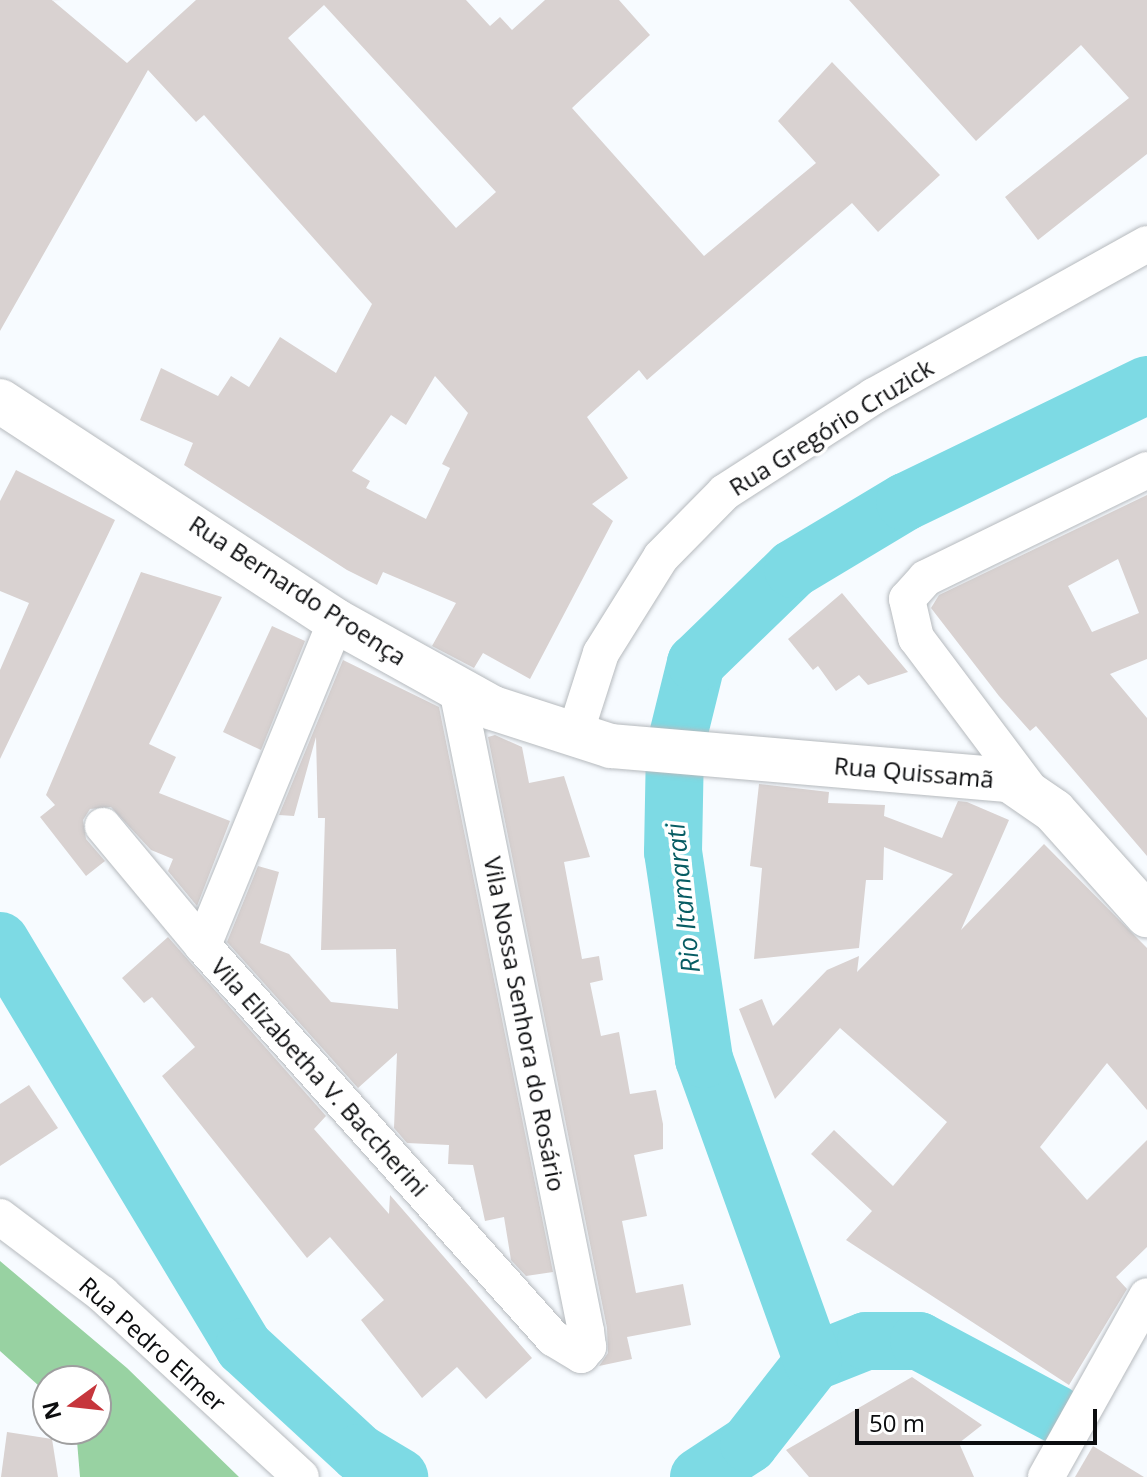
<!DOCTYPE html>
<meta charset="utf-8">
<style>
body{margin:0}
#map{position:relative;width:1147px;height:1477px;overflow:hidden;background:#f7fbff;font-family:"Open Sans",sans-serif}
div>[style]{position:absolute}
.forest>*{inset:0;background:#98d2a2}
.river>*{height:58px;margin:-29px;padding:0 29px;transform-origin:29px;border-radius:29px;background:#7ddae4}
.building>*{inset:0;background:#d9d2d1}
.roads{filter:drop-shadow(0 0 2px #b6babe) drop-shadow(0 0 2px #b6babe)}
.street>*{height:36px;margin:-18px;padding:0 18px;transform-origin:18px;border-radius:18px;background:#fff}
.secondary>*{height:44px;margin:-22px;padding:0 22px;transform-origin:22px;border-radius:22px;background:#fff}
span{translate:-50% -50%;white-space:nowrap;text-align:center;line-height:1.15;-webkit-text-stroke:7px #fff;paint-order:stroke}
.street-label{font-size:24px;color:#0c0d0f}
.water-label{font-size:26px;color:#075c63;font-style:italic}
.north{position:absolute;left:32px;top:1365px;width:80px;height:80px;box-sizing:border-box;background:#fff;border:2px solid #9e9e9f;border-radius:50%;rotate:255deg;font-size:22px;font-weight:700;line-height:32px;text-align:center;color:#0c0d0f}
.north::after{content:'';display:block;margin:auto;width:28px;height:36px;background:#c6363c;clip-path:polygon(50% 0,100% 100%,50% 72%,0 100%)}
.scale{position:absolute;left:855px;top:1409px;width:242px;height:36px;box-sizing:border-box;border:4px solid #0c0d0f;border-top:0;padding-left:10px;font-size:24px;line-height:28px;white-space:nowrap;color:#0c0d0f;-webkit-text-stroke:6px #fff;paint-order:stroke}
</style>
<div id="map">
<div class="forest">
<i style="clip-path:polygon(0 1261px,127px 1368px,239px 1477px,80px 1477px,76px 1429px,96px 1429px,96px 1381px,48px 1381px,48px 1394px,0 1351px)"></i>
</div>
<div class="river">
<i style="left:0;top:941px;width:474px;rotate:59deg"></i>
<i style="left:244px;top:1347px;width:156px;rotate:42.7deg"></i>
<i style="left:359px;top:1453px;width:47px;rotate:31deg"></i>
<i style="left:813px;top:1362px;width:57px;rotate:-21.6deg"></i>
<i style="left:866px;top:1341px;width:53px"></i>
<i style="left:919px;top:1341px;width:155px;rotate:28.1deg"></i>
<i style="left:699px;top:1477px;width:60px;rotate:-33.4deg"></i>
<i style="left:749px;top:1444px;width:104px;rotate:-52deg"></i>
<i style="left:813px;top:1362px;width:322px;rotate:-109.8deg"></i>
<i style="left:704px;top:1059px;width:209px;rotate:-98.5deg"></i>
<i style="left:673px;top:852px;width:104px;rotate:-88.9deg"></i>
<i style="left:675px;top:748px;width:88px;rotate:-76.1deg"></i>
<i style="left:696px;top:663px;width:135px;rotate:-44.1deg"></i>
<i style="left:793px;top:569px;width:131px;rotate:-30.9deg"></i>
<i style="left:905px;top:502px;width:269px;rotate:-25.8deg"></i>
</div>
<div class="building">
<i style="clip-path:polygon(evenodd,0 0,52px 0,127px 63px,196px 0,466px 0,490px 26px,500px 17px,512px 30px,545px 0,619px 0,650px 35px,572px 108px,704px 256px,816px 163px,778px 121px,832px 62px,940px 175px,878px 232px,852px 203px,647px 380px,639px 370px,587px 417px,628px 478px,592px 504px,613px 521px,530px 679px,483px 653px,474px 668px,432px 646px,456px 603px,383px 572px,377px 585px,347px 570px,184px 465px,193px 443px,140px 420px,161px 368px,218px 396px,231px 376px,249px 387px,280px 337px,336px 373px,372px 304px,204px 115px,196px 122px,148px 70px,0 331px,0 0,324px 5px,496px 192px,456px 228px,288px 38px,324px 5px,0 0,435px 376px,468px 413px,442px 464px,450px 468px,426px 519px,366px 488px,370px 481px,352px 471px,391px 415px,406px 425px,435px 376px)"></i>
<i style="clip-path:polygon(849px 0,1147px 0,1147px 154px,1038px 240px,1005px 197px,1129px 98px,1081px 45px,976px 141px)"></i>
<i style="clip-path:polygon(16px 470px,115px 520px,0 759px,0 670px,29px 603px,0 591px,0 501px)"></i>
<i style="clip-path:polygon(evenodd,1147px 495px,1147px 659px,1110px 674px,1147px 718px,1147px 856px,1036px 726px,1030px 731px,999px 696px,931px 608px,939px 595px,1147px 495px,1118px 559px,1139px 613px,1092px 632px,1068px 586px,1118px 559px)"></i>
<i style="clip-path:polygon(141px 572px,222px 597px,149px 744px,176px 757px,159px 793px,230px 821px,197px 906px,168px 871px,173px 859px,151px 850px,111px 807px,90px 809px,83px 820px,86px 839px,105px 861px,86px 876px,40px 817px,55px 805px,46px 795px)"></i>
<i style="clip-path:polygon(842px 593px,908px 672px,868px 685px,859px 675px,836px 691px,818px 666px,813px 670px,788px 639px)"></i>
<i style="clip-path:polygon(272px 626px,305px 641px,261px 750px,223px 732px)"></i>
<i style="clip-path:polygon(343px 660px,439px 707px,553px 1272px,526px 1276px,511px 1260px,504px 1217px,485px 1221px,473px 1165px,448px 1164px,449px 1145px,407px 1143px,394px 1128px,397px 1053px,358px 1088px,227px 942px,258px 866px,279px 872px,260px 943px,289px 954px,331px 1002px,398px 1009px,396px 949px,321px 950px,325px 818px,318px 818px,316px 737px,294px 816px,279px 815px)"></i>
<i style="clip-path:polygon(495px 735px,522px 747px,529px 783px,564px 776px,590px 857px,564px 862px,582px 959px,599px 956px,603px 980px,590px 983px,601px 1036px,619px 1032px,630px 1094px,656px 1090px,663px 1124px,663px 1149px,634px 1155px,647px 1216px,622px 1221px,636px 1293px,683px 1284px,691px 1325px,627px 1337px,632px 1359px,599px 1366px,608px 1353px,607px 1328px,488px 737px)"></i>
<i style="clip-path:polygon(759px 784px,829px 792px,828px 803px,885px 805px,884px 816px,942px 838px,958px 801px,967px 802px,1009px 820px,961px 930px,1044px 844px,1147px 948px,1147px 1110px,1107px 1063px,1040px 1147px,1087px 1200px,1147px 1140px,1147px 1247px,1116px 1277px,1127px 1289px,1069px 1385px,846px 1240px,872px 1211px,811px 1154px,834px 1130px,893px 1186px,947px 1122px,840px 1028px,775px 1099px,739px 1009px,762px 999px,773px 1026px,827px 970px,859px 956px,857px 972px,953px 874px,884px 847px,883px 880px,866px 880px,859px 948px,754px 959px,762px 868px,750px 866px)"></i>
<i style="clip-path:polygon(168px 937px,326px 1116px,314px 1129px,389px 1214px,390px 1195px,532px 1358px,486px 1399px,457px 1367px,422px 1398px,361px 1320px,384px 1300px,330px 1237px,307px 1258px,162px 1076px,195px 1047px,152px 997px,144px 1003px,122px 978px)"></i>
<i style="clip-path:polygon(29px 1085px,58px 1128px,0 1166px,0 1104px)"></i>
<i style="clip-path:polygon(912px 1377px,982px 1425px,959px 1443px,974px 1477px,809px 1477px,786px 1450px)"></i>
<i style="clip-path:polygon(7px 1432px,52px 1439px,58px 1477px,1px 1477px)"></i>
<i style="clip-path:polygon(1093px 1446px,1144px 1477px,1075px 1477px)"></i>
</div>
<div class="roads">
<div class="street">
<i style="left:336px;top:621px;width:351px;rotate:112.3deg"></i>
<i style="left:203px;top:946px;width:526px;rotate:48.24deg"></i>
<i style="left:553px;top:1338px;width:33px;rotate:31deg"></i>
<i style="left:581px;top:1355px;width:11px;rotate:-49deg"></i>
<i style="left:588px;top:1347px;width:16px;rotate:-97deg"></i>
<i style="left:586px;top:1331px;width:655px;rotate:-101.36deg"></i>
<i style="left:575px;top:734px;width:85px;rotate:-72.2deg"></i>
<i style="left:601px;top:653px;width:113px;rotate:-58deg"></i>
<i style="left:661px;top:557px;width:91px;rotate:-45.4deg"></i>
<i style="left:725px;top:492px;width:177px;rotate:-32.8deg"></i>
<i style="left:874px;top:396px;width:312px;rotate:-29.1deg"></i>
<i style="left:1031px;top:791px;width:191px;rotate:-126.9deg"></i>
<i style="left:916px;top:638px;width:40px;rotate:-103deg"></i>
<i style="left:907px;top:599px;width:28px;rotate:-48deg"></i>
<i style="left:926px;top:578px;width:246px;rotate:-26deg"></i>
<i style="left:103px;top:826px;width:156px;rotate:50.2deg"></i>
<i style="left:0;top:1217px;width:128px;rotate:37deg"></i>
<i style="left:102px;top:1294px;width:270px;rotate:42.6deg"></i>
<i style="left:1046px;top:1477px;width:207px;rotate:-60.8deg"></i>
</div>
<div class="secondary">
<i style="left:0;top:401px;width:402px;rotate:33.2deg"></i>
<i style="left:336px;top:621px;width:179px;rotate:29deg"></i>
<i style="left:493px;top:708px;width:124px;rotate:17.9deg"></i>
<i style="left:611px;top:746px;width:399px;rotate:4.9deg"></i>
<i style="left:1009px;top:780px;width:55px;rotate:34.6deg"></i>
<i style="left:1054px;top:811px;width:140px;rotate:48.2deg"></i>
</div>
</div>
<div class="street-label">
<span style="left:831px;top:427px;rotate:-32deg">Rua Gregório Cruzick</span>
<span style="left:298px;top:590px;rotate:33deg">Rua Bernardo Proença</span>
<span style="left:914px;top:772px;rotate:5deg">Rua Quissamã</span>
<span style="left:525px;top:1024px;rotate:79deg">Vila Nossa Senhora do Rosário</span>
<span style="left:320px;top:1077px;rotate:48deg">Vila Elizabetha V. Baccherini</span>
<span style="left:153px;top:1344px;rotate:42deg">Rua Pedro Elmer</span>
</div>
<div class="water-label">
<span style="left:683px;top:898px;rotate:-96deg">Rio Itamarati</span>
</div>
<div class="north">N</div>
<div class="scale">50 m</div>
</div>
